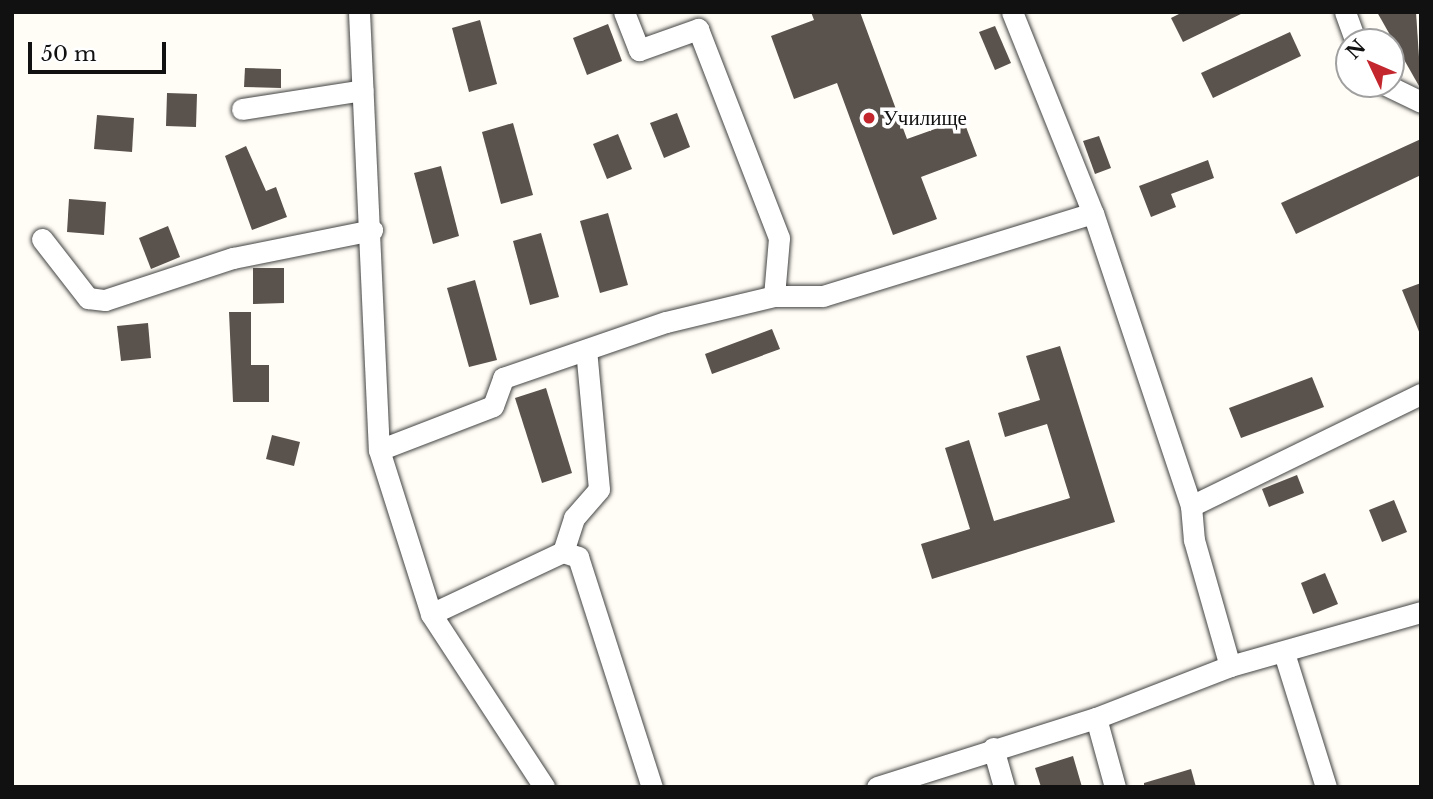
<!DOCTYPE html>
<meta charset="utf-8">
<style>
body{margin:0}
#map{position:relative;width:1433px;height:799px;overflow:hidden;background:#fffdf5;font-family:"Libre Baskerville",serif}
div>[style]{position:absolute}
.building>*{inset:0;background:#5a524d}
.roads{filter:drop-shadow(0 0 2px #444) drop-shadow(0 0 2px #444)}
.minor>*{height:21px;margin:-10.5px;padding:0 10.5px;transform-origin:10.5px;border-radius:10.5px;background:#fff}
.dots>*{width:19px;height:19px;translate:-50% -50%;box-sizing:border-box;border:4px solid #fff;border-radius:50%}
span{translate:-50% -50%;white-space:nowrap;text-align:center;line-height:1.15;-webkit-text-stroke:7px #fff;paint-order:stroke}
.poi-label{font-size:21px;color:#111}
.left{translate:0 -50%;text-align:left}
.frame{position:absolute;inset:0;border:14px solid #111;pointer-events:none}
.north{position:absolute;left:1335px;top:28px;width:70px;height:70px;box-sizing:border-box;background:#fff;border:2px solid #a0a0a0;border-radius:50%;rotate:314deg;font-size:19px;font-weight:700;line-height:28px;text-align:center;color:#111}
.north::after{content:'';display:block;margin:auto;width:24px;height:32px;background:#c4262e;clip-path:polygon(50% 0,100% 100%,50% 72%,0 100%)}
.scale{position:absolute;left:28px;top:42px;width:138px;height:32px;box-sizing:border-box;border:4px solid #111;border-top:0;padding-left:9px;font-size:21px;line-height:24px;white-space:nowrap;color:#111;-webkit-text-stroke:5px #fff;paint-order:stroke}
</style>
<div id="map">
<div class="building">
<i style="clip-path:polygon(811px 12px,860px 12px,907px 139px,963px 119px,977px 156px,921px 177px,937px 219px,893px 235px,837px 83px,794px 99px,771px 36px,814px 20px)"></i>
<i style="clip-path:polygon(1183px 12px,1245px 12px,1183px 42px,1171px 18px)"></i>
<i style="clip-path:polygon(1377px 12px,1416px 12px,1421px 87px,1419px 86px)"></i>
<i style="clip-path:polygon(480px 20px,497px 84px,469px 92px,452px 28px)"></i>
<i style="clip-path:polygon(608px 24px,622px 61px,587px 75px,573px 38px)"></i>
<i style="clip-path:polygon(995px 26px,1011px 63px,995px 70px,979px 32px)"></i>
<i style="clip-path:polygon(1290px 32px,1301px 56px,1213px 98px,1201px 73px)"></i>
<i style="clip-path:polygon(245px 68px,281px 69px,281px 88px,244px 87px)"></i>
<i style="clip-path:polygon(167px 93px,197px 94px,196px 127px,166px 126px)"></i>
<i style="clip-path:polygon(677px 113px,690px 147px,664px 158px,650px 123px)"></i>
<i style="clip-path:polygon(97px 115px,134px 118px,132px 152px,94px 149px)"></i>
<i style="clip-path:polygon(513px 123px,533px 195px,501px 204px,482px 132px)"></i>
<i style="clip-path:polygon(618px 134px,632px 169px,607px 179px,593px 144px)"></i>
<i style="clip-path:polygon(1099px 136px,1111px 168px,1095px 174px,1083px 141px)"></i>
<i style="clip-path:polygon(1421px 139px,1421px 175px,1296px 234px,1281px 203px)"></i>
<i style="clip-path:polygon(246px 146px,266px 191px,276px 187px,287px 217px,252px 230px,225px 156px)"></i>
<i style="clip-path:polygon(1208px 160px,1214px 178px,1171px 194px,1176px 207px,1151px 217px,1139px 186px)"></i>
<i style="clip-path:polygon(441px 166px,459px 236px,433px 244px,414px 173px)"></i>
<i style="clip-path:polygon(69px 199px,106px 202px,104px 235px,67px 232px)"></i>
<i style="clip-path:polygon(608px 213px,628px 285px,600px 293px,580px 221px)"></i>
<i style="clip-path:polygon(168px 226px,180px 257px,151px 269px,139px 238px)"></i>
<i style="clip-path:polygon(541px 233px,559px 297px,530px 305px,513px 241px)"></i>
<i style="clip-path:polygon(253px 268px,284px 268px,284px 303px,253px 304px)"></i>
<i style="clip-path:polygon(475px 280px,497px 360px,469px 367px,447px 288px)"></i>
<i style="clip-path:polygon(1421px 283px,1421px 334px,1420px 334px,1402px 290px)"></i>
<i style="clip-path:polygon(229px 312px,251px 312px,251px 365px,269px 365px,269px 402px,233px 402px)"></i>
<i style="clip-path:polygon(148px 323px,151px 358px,121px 361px,117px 326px)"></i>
<i style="clip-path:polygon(772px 329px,780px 349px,712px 374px,705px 354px)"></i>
<i style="clip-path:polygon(1060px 346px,1115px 522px,932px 579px,921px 544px,970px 529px,945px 448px,969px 440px,994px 521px,1070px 498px,1047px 424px,1005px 437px,998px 413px,1040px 400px,1026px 356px)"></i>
<i style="clip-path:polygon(1312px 377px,1324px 407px,1241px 438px,1229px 408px)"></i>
<i style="clip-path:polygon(546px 388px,572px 473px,542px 483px,515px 398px)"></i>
<i style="clip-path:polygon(272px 435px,300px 442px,294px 466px,266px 459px)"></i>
<i style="clip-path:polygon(1297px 475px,1304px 493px,1269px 507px,1262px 489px)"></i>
<i style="clip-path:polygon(1394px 500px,1407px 532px,1382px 542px,1369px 510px)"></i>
<i style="clip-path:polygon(1325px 573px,1338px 604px,1313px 614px,1301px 583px)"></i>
<i style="clip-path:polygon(1073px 756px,1082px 787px,1041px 787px,1035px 768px)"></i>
<i style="clip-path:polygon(1191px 769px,1196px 787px,1144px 787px,1144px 783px)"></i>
</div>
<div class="roads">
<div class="minor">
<i style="left:359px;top:12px;width:438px;rotate:87.4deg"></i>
<i style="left:379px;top:450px;width:172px;rotate:72.4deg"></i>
<i style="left:431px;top:614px;width:207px;rotate:56.8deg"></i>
<i style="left:624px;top:12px;width:41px;rotate:68.5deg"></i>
<i style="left:639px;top:50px;width:63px;rotate:-19.6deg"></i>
<i style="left:698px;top:29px;width:224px;rotate:68.8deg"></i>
<i style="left:779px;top:238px;width:58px;rotate:94.9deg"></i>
<i style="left:1012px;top:12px;width:217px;rotate:68.1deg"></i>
<i style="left:1093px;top:213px;width:309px;rotate:71.5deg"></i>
<i style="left:1191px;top:506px;width:34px;rotate:85deg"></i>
<i style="left:1194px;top:540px;width:131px;rotate:74.1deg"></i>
<i style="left:1345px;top:12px;width:32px;rotate:70deg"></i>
<i style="left:1384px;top:84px;width:41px;rotate:25.9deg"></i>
<i style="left:242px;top:109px;width:122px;rotate:-8.9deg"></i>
<i style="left:42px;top:239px;width:75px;rotate:52.1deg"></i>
<i style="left:88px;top:298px;width:17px;rotate:7deg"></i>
<i style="left:105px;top:300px;width:135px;rotate:-18.2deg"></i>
<i style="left:233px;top:258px;width:142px;rotate:-11.4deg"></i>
<i style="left:379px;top:450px;width:122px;rotate:-21.1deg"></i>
<i style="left:493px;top:406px;width:30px;rotate:-70deg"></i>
<i style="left:503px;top:378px;width:172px;rotate:-19deg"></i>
<i style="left:666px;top:322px;width:111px;rotate:-13.5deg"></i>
<i style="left:774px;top:296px;width:49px"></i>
<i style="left:823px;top:296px;width:282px;rotate:-17.1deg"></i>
<i style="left:1191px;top:506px;width:256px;rotate:-26deg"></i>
<i style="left:563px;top:552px;width:36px;rotate:-72deg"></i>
<i style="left:574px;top:518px;width:38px;rotate:-49deg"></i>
<i style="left:599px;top:489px;width:140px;rotate:-95.3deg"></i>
<i style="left:431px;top:614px;width:146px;rotate:-25.2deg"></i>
<i style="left:563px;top:552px;width:16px;rotate:18deg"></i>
<i style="left:578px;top:557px;width:242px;rotate:72.2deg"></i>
<i style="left:1284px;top:653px;width:140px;rotate:72.6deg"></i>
<i style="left:1096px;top:718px;width:72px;rotate:74.6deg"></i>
<i style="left:993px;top:748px;width:41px;rotate:74.2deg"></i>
<i style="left:877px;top:787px;width:230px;rotate:-17.5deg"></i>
<i style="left:1096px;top:718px;width:144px;rotate:-21.2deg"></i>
<i style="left:1230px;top:666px;width:198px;rotate:-15.8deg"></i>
</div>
</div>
<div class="dots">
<i style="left:869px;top:118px;background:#c4262e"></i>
</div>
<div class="poi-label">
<span class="left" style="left:883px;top:118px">Училище</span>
</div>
<div class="frame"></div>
<div class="north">N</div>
<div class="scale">50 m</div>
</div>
